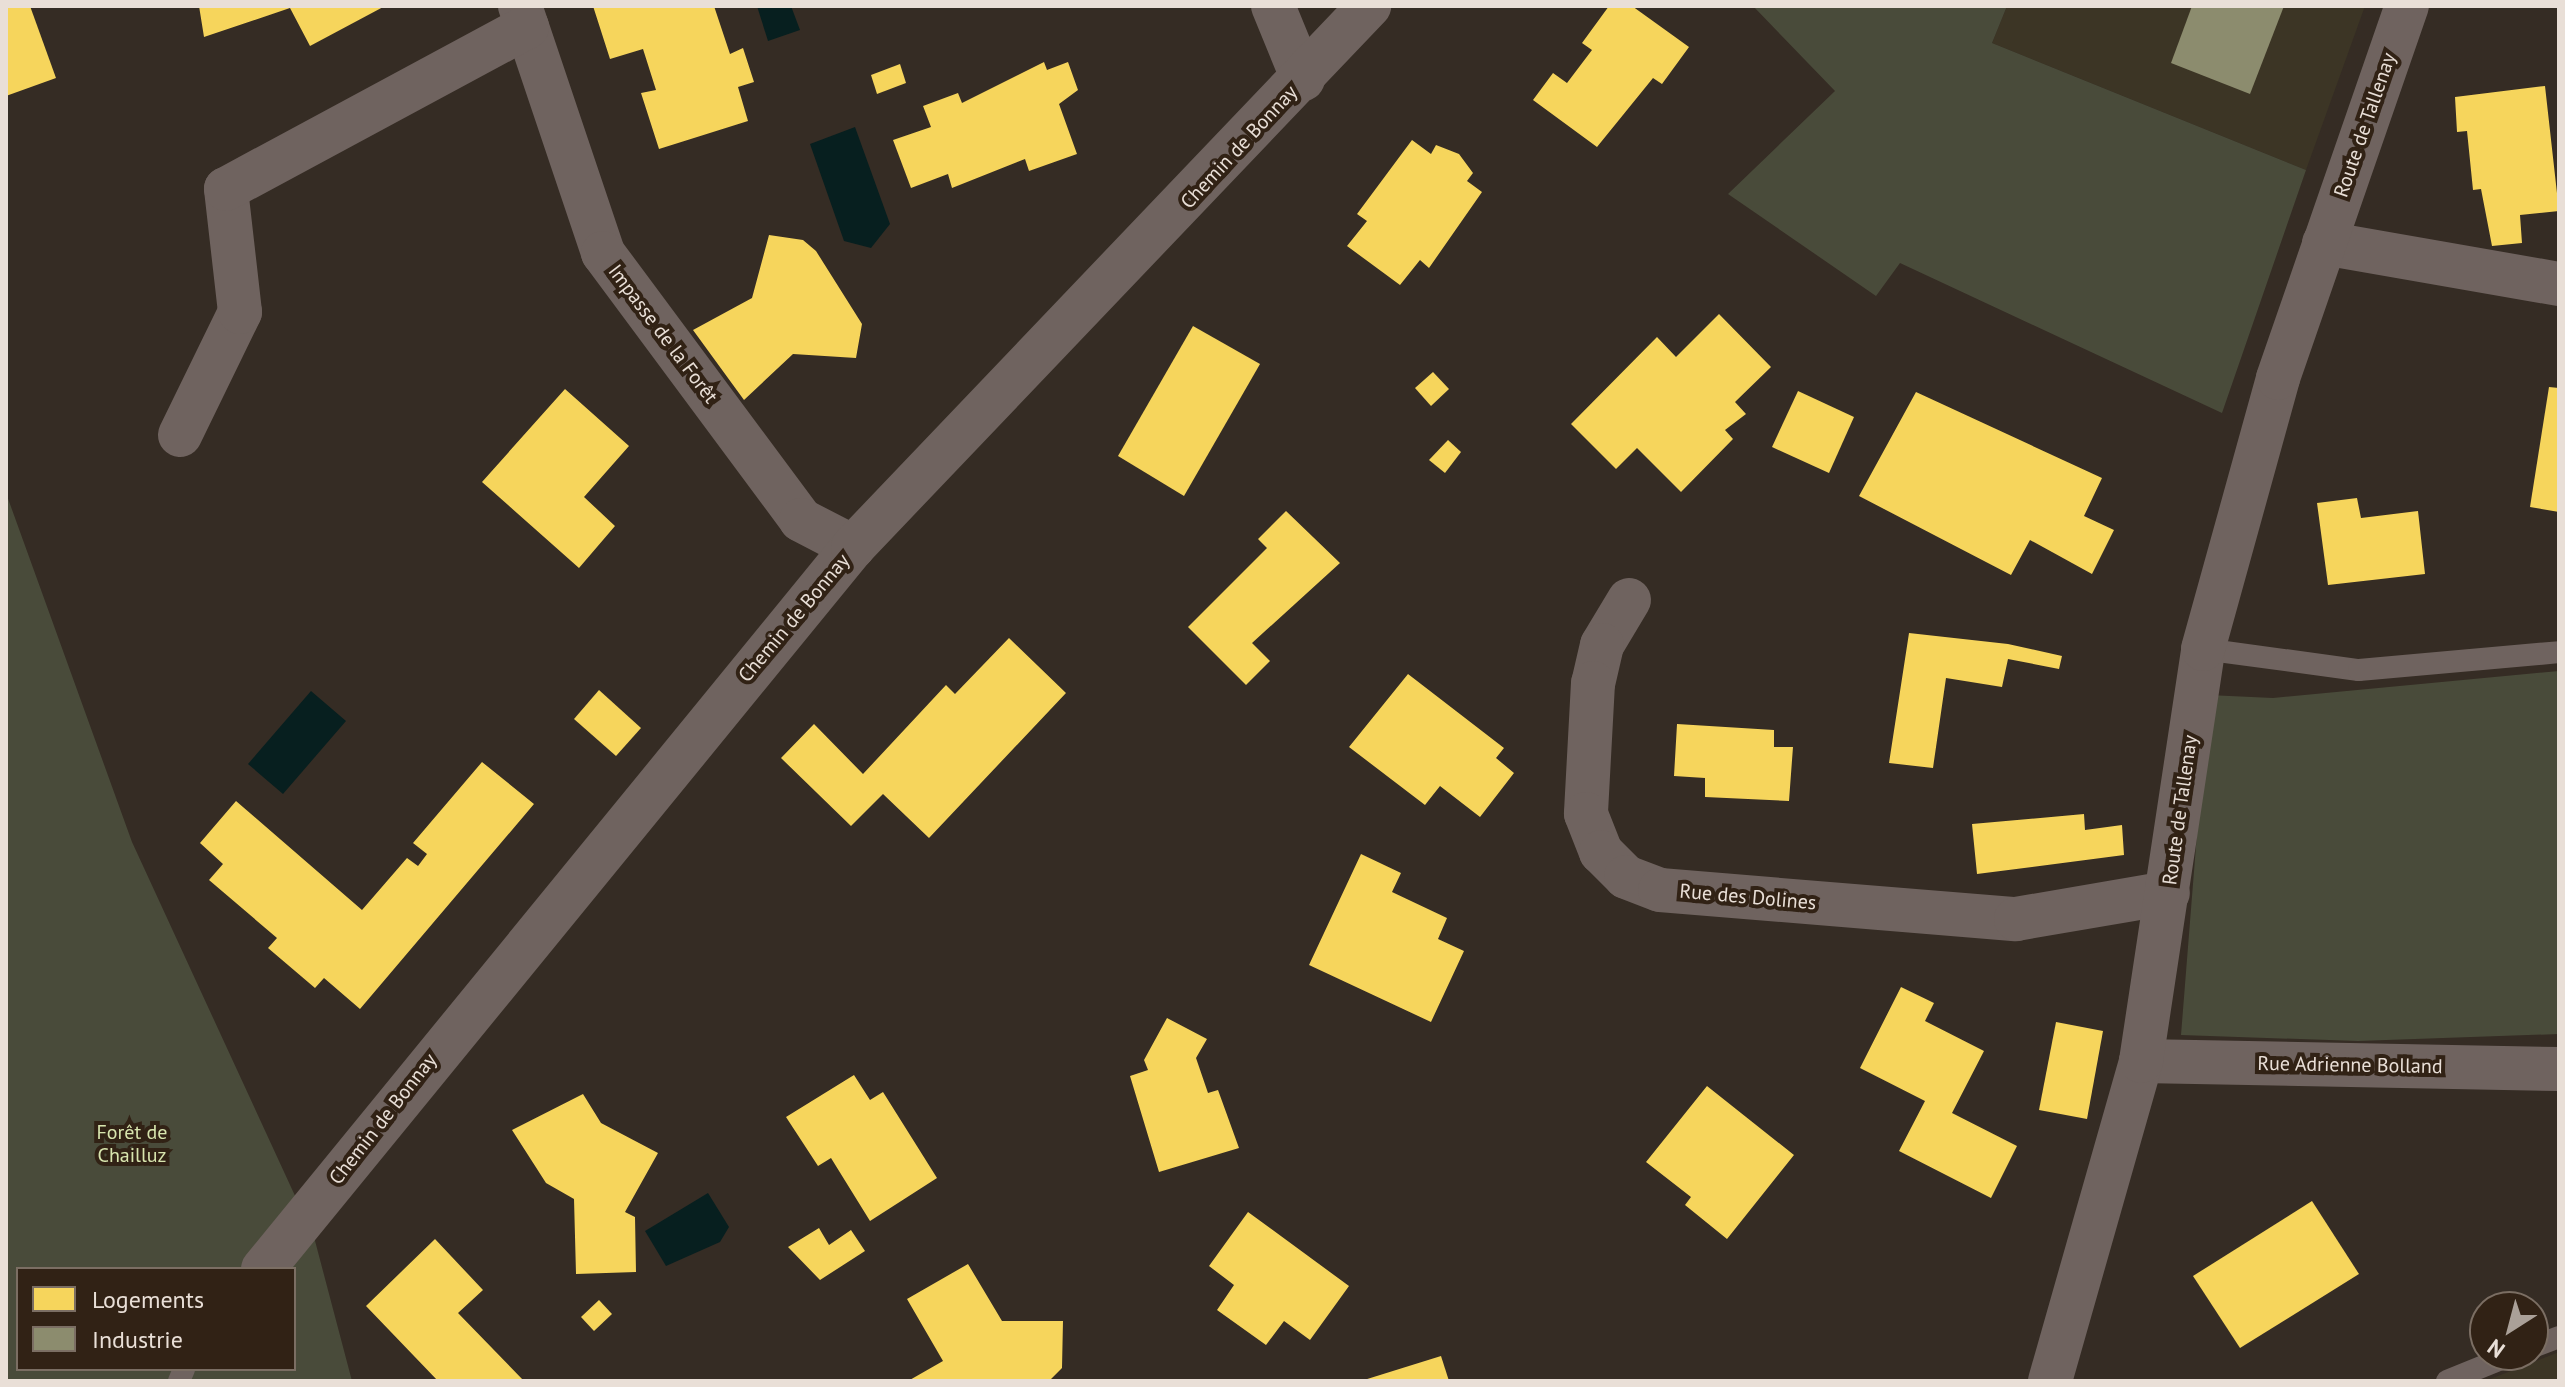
<!DOCTYPE html>
<meta charset="utf-8">
<style>
body{margin:0}
#map{position:relative;width:2565px;height:1387px;overflow:hidden;background:#352c24;font-family:"PT Sans",sans-serif}
div>[style]{position:absolute}
.industrial>*{inset:0;background:#3c3525}
.green>*{inset:0;background:#494b3a}
.water>*{inset:0;background:#071f1f}
.homes>*{inset:0;background:#f6d55c}
.industry>*{inset:0;background:#8c8c6e}
.lane>*{height:22px;margin:-11px;padding:0 11px;transform-origin:11px;border-radius:11px;background:#6f635f}
.street>*{height:44px;margin:-22px;padding:0 22px;transform-origin:22px;border-radius:22px;background:#6f635f}
span{translate:-50% -50%;white-space:nowrap;text-align:center;line-height:1.15;-webkit-text-stroke:8px #312215;paint-order:stroke}
.street-label{font-size:20px;color:#e9dfd7}
.park-label{font-size:20px;color:#d8e5ae}
.frame{position:absolute;inset:0;border:8px solid #e9dfd7;pointer-events:none}
.legend{position:absolute;left:16px;top:1267px;width:280px;height:104px;box-sizing:border-box;background:#312215;border:2px solid #7b6e63;margin:0;padding:10px 14px;list-style:none;font-size:24px;color:#e9dfd7}
.legend li{display:flex;align-items:center;gap:16px;height:40px}
.legend b{width:40px;border:2px solid #7b6e63}
.north{position:absolute;left:2469px;top:1291px;width:80px;height:80px;box-sizing:border-box;background:#312215;border:2px solid #7b6e63;border-radius:50%;rotate:216deg;font-size:22px;font-weight:700;line-height:32px;text-align:center;color:#e9dfd7}
.north::after{content:'';display:block;margin:auto;width:28px;height:36px;background:#aaa098;clip-path:polygon(50% 0,100% 100%,50% 72%,0 100%)}
</style>
<div id="map">
<div class="industrial">
<i style="clip-path:polygon(2007px 6px,2365px 6px,2306px 170px,1992px 43px)"></i>
<i style="clip-path:polygon(2559px 1352px,2559px 1381px,2485px 1381px)"></i>
</div>
<div class="green">
<i style="clip-path:polygon(1753px 6px,2007px 6px,1992px 43px,2306px 170px,2222px 413px,1900px 263px,1876px 296px,1728px 194px,1835px 91px)"></i>
<i style="clip-path:polygon(evenodd,6px 493px,132px 842px,314px 1237px,352px 1381px,6px 1381px,6px 493px,18px 1269px,294px 1269px,294px 1369px,18px 1369px,18px 1269px)"></i>
<i style="clip-path:polygon(2559px 671px,2559px 1034px,2358px 1041px,2181px 1035px,2208px 695px,2273px 698px)"></i>
</div>
<div class="water">
<i style="clip-path:polygon(757px 6px,791px 6px,800px 30px,768px 41px)"></i>
<i style="clip-path:polygon(855px 127px,890px 224px,871px 248px,844px 241px,810px 144px)"></i>
<i style="clip-path:polygon(311px 691px,346px 721px,283px 794px,248px 764px)"></i>
<i style="clip-path:polygon(708px 1193px,729px 1227px,720px 1242px,666px 1266px,645px 1231px)"></i>
</div>
<div class="homes">
<i style="clip-path:polygon(6px 6px,30px 6px,56px 78px,6px 96px)"></i>
<i style="clip-path:polygon(199px 6px,385px 6px,310px 46px,290px 8px,204px 37px)"></i>
<i style="clip-path:polygon(593px 6px,714px 6px,730px 54px,743px 48px,754px 82px,738px 87px,748px 121px,659px 149px,641px 93px,656px 90px,643px 49px,610px 59px)"></i>
<i style="clip-path:polygon(1609px 6px,1632px 6px,1689px 47px,1662px 84px,1653px 78px,1597px 147px,1533px 100px,1553px 73px,1567px 83px,1592px 50px,1582px 43px)"></i>
<i style="clip-path:polygon(1044px 62px,1047px 70px,1068px 62px,1078px 90px,1059px 104px,1077px 154px,1029px 171px,1025px 159px,952px 188px,948px 174px,911px 188px,893px 140px,931px 127px,923px 106px,958px 93px,962px 103px)"></i>
<i style="clip-path:polygon(900px 64px,906px 83px,877px 94px,871px 75px)"></i>
<i style="clip-path:polygon(2545px 86px,2559px 211px,2520px 215px,2522px 243px,2492px 246px,2481px 189px,2473px 190px,2467px 131px,2457px 132px,2455px 97px)"></i>
<i style="clip-path:polygon(1412px 140px,1431px 154px,1436px 145px,1459px 154px,1473px 173px,1467px 181px,1482px 192px,1429px 268px,1420px 260px,1400px 285px,1347px 246px,1367px 221px,1357px 214px)"></i>
<i style="clip-path:polygon(769px 235px,803px 240px,816px 251px,862px 324px,856px 358px,793px 354px,744px 400px,693px 330px,752px 298px)"></i>
<i style="clip-path:polygon(1719px 314px,1771px 367px,1735px 402px,1746px 414px,1725px 430px,1733px 439px,1681px 492px,1637px 448px,1616px 469px,1571px 424px,1657px 337px,1676px 357px)"></i>
<i style="clip-path:polygon(1193px 326px,1260px 364px,1184px 496px,1118px 456px)"></i>
<i style="clip-path:polygon(1433px 372px,1449px 389px,1431px 406px,1415px 388px)"></i>
<i style="clip-path:polygon(2549px 387px,2559px 388px,2559px 512px,2530px 507px)"></i>
<i style="clip-path:polygon(565px 389px,629px 446px,584px 497px,615px 526px,579px 568px,482px 482px)"></i>
<i style="clip-path:polygon(1798px 391px,1854px 417px,1829px 473px,1772px 447px)"></i>
<i style="clip-path:polygon(1916px 392px,2102px 478px,2084px 516px,2114px 530px,2092px 574px,2030px 540px,2011px 575px,1859px 496px)"></i>
<i style="clip-path:polygon(1448px 440px,1461px 452px,1445px 473px,1429px 460px)"></i>
<i style="clip-path:polygon(2357px 498px,2361px 518px,2418px 511px,2425px 574px,2328px 585px,2317px 503px)"></i>
<i style="clip-path:polygon(1286px 511px,1340px 563px,1252px 643px,1270px 661px,1246px 685px,1188px 627px,1267px 548px,1258px 539px)"></i>
<i style="clip-path:polygon(1909px 633px,2008px 644px,2062px 656px,2059px 669px,2008px 659px,2002px 687px,1946px 678px,1933px 768px,1889px 763px)"></i>
<i style="clip-path:polygon(1009px 638px,1066px 693px,929px 838px,883px 794px,851px 826px,781px 758px,814px 724px,863px 774px,946px 685px,955px 694px)"></i>
<i style="clip-path:polygon(1408px 674px,1504px 748px,1496px 758px,1514px 773px,1480px 817px,1440px 786px,1425px 805px,1349px 747px)"></i>
<i style="clip-path:polygon(599px 690px,641px 728px,616px 756px,574px 719px)"></i>
<i style="clip-path:polygon(1677px 724px,1774px 730px,1774px 747px,1793px 747px,1789px 801px,1705px 797px,1705px 778px,1674px 776px)"></i>
<i style="clip-path:polygon(482px 762px,534px 804px,360px 1009px,324px 978px,315px 988px,268px 948px,277px 938px,209px 880px,223px 864px,200px 843px,236px 801px,362px 910px,407px 858px,418px 866px,427px 854px,413px 843px)"></i>
<i style="clip-path:polygon(2084px 814px,2085px 830px,2122px 825px,2124px 855px,1977px 874px,1972px 824px)"></i>
<i style="clip-path:polygon(1361px 854px,1401px 873px,1392px 892px,1447px 918px,1438px 939px,1464px 951px,1431px 1022px,1309px 965px)"></i>
<i style="clip-path:polygon(1901px 987px,1934px 1003px,1925px 1021px,1984px 1051px,1952px 1113px,2017px 1146px,1991px 1198px,1899px 1151px,1925px 1101px,1860px 1068px)"></i>
<i style="clip-path:polygon(1167px 1018px,1207px 1039px,1196px 1058px,1208px 1093px,1218px 1090px,1239px 1148px,1159px 1172px,1130px 1076px,1148px 1070px,1144px 1060px)"></i>
<i style="clip-path:polygon(2056px 1022px,2103px 1031px,2087px 1119px,2039px 1110px)"></i>
<i style="clip-path:polygon(854px 1075px,870px 1100px,883px 1092px,937px 1178px,870px 1221px,831px 1158px,818px 1166px,786px 1117px)"></i>
<i style="clip-path:polygon(1707px 1086px,1794px 1155px,1727px 1239px,1685px 1205px,1691px 1197px,1646px 1162px)"></i>
<i style="clip-path:polygon(583px 1094px,601px 1123px,658px 1153px,625px 1212px,635px 1217px,636px 1272px,576px 1274px,574px 1199px,546px 1183px,512px 1130px)"></i>
<i style="clip-path:polygon(2312px 1201px,2359px 1274px,2240px 1348px,2193px 1276px)"></i>
<i style="clip-path:polygon(1248px 1212px,1349px 1286px,1310px 1340px,1284px 1321px,1266px 1345px,1217px 1310px,1234px 1285px,1209px 1266px)"></i>
<i style="clip-path:polygon(819px 1228px,829px 1245px,851px 1230px,865px 1251px,820px 1280px,788px 1247px)"></i>
<i style="clip-path:polygon(435px 1239px,483px 1290px,458px 1313px,524px 1381px,438px 1381px,366px 1306px)"></i>
<i style="clip-path:polygon(968px 1264px,1002px 1321px,1063px 1321px,1062px 1368px,1051px 1379px,908px 1381px,943px 1361px,907px 1299px)"></i>
<i style="clip-path:polygon(599px 1300px,612px 1314px,594px 1331px,581px 1317px)"></i>
<i style="clip-path:polygon(1441px 1356px,1449px 1381px,1364px 1381px,1364px 1380px)"></i>
</div>
<div class="industry">
<i style="clip-path:polygon(2192px 6px,2284px 6px,2250px 94px,2171px 63px)"></i>
</div>
<div class="lane">
<i style="left:2203px;top:649px;width:157px;rotate:7.7deg"></i>
<i style="left:2359px;top:670px;width:201px;rotate:-5.1deg"></i>
<i style="left:2533px;top:1347px;width:28px;rotate:-21deg"></i>
<i style="left:179px;top:1381px;width:13px;rotate:-67deg"></i>
<i style="left:2447px;top:1381px;width:69px;rotate:-22.1deg"></i>
</div>
<div class="street">
<i style="left:520px;top:6px;width:261px;rotate:71.4deg"></i>
<i style="left:603px;top:253px;width:332px;rotate:53.4deg"></i>
<i style="left:801px;top:520px;width:59px;rotate:27.4deg"></i>
<i style="left:1273px;top:6px;width:79px;rotate:67.7deg"></i>
<i style="left:2324px;top:243px;width:239px;rotate:9.9deg"></i>
<i style="left:180px;top:435px;width:137px;rotate:-64deg"></i>
<i style="left:240px;top:312px;width:124px;rotate:-96.5deg"></i>
<i style="left:226px;top:189px;width:342px;rotate:-28.3deg"></i>
<i style="left:1629px;top:600px;width:52px;rotate:121deg"></i>
<i style="left:1602px;top:645px;width:39px;rotate:103deg"></i>
<i style="left:1593px;top:683px;width:131px;rotate:93.1deg"></i>
<i style="left:1586px;top:814px;width:41px;rotate:68.5deg"></i>
<i style="left:1601px;top:852px;width:35px;rotate:45deg"></i>
<i style="left:1626px;top:877px;width:36px;rotate:21deg"></i>
<i style="left:1660px;top:890px;width:357px;rotate:4.7deg"></i>
<i style="left:2016px;top:919px;width:154px;rotate:-9.7deg"></i>
<i style="left:2141px;top:1061px;width:418px;rotate:1.1deg"></i>
<i style="left:263px;top:1269px;width:932px;rotate:-50.75deg"></i>
<i style="left:853px;top:547px;width:748px;rotate:-46.35deg"></i>
<i style="left:2050px;top:1381px;width:333px;rotate:-74.1deg"></i>
<i style="left:2141px;top:1061px;width:417px;rotate:-81.4deg"></i>
<i style="left:2203px;top:649px;width:281px;rotate:-74.5deg"></i>
<i style="left:2278px;top:378px;width:394px;rotate:-70.9deg"></i>
</div>
<div class="street-label">
<span style="left:2365px;top:125px;rotate:-71deg">Route de Tallenay</span>
<span style="left:1239px;top:147px;rotate:-47deg">Chemin de Bonnay</span>
<span style="left:663px;top:334px;rotate:53deg">Impasse de la Forêt</span>
<span style="left:794px;top:618px;rotate:-50deg">Chemin de Bonnay</span>
<span style="left:2180px;top:810px;rotate:-82deg">Route de Tallenay</span>
<span style="left:1748px;top:897px;rotate:5deg">Rue des Dolines</span>
<span style="left:2350px;top:1065px;rotate:1deg">Rue Adrienne Bolland</span>
<span style="left:383px;top:1119px;rotate:-52deg">Chemin de Bonnay</span>
</div>
<div class="park-label">
<span style="left:132px;top:1144px">Forêt de<br>Chailluz</span>
</div>
<div class="frame"></div>
<ul class="legend">
<li><b style="height:22px;background:#f6d55c"></b>Logements</li>
<li><b style="height:22px;background:#8c8c6e"></b>Industrie</li>
</ul>
<div class="north">N</div>
</div>
